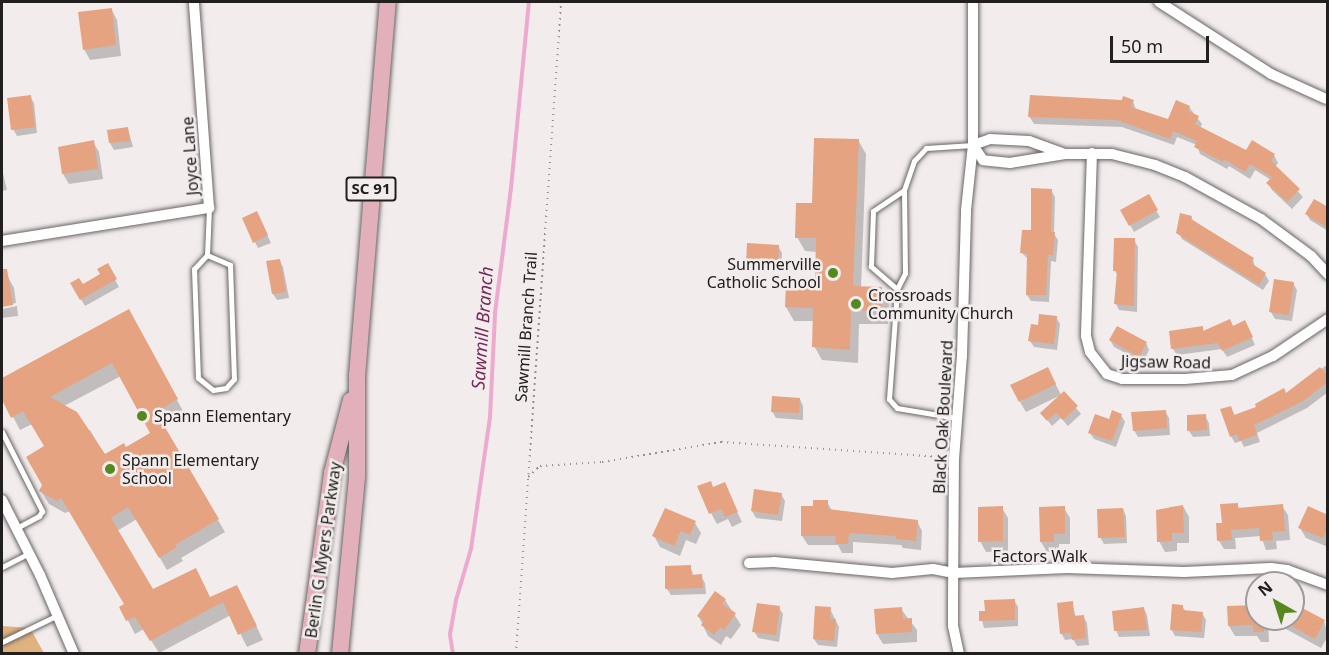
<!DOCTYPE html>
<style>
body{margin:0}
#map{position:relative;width:1329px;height:655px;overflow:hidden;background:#f2edec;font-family:"Noto Sans",sans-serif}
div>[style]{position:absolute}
.green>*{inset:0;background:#e0b27f}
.shadow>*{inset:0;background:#0003}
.stream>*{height:4px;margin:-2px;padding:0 2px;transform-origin:2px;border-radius:2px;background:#edaace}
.building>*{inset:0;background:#e5a381}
.path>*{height:2px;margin-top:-1px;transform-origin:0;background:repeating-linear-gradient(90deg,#94908f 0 1.5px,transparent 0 6px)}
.roads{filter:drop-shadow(0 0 2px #6a6565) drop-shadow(0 0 2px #6a6565)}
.service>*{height:5px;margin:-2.5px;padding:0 2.5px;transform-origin:2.5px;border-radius:2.5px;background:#fff}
.minor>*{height:10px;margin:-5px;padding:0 5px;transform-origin:5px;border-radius:5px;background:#fff}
.primary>*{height:16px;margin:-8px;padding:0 8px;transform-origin:8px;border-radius:8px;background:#e2b0bb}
.dots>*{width:16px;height:16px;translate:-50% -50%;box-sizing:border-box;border:3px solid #f2edec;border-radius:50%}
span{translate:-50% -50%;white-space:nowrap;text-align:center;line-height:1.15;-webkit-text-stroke:5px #f2edec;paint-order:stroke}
.shield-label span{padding:2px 4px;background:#f2edec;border:2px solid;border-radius:4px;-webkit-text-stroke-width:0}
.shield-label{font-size:15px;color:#21201f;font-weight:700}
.street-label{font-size:16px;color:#21201f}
.poi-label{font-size:16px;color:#21201f}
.right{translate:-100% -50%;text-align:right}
.left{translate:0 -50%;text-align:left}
.water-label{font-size:18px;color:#772a5a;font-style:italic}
.frame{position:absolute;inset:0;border:3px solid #21201f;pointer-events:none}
.north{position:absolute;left:1245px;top:571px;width:60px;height:60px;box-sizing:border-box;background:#f2edec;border:2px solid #9e9b9a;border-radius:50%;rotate:321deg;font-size:16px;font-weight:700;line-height:24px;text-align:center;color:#21201f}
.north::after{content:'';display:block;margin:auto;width:21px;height:27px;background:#55881f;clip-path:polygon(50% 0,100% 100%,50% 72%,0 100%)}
.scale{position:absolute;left:1110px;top:36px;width:99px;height:27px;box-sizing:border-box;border:3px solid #21201f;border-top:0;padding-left:8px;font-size:18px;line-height:21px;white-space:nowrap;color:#21201f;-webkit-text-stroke:4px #f2edec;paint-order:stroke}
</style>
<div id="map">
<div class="green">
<i style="clip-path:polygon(2px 626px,30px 628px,44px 653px,2px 653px)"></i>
</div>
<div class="shadow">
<i style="clip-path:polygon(111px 9px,117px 20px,121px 56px,90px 60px,84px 49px)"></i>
<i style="clip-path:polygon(30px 97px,34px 103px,37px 133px,17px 136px,13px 129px)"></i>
<i style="clip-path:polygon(1133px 101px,1136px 110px,1169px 120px,1189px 107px,1202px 124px,1200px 128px,1247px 152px,1274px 155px,1278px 163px,1275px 167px,1303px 197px,1292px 209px,1272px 190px,1268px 183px,1271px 180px,1255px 170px,1250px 179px,1229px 166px,1227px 169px,1200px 154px,1197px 145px,1177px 137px,1174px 145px,1122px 127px,1034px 124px,1029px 116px)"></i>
<i style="clip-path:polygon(128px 129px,133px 147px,114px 150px,110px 143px)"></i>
<i style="clip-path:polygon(858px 140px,866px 154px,861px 288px,881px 289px,889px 303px,888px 324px,859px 324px,858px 363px,822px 360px,814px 346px,814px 321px,794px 321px,786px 307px,816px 286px,817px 252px,805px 251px,797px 237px,813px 205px)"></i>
<i style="clip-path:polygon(93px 142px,99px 152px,103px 179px,69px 184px,63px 174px)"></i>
<i style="clip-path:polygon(2px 169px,7px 190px,2px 191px)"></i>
<i style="clip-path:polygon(1051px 190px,1055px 197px,1054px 234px,1058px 240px,1056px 262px,1051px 261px,1049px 302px,1031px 301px,1027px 295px,1029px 260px,1022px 253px)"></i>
<i style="clip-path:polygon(1148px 196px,1160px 217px,1134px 232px,1122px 210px)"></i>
<i style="clip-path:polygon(1328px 209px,1328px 231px,1310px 220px,1307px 214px)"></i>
<i style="clip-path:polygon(1191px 217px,1194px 222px,1253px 259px,1255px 268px,1265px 274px,1269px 281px,1263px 290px,1182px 239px,1178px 232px)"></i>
<i style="clip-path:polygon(260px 219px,271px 243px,258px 248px,255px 242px)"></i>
<i style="clip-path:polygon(1134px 240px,1138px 247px,1137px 312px,1119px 310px,1116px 304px,1118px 276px,1115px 271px)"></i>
<i style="clip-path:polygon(778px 246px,782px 253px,781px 272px,752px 271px,748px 264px)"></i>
<i style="clip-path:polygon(279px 260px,283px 267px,289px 298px,277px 300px,273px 294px)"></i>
<i style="clip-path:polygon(107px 265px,119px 287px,85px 306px,72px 284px,82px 286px,102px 275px)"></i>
<i style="clip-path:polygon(2px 274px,4px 278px,8px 277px,14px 288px,16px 303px,2px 306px)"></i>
<i style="clip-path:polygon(1293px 283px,1297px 290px,1292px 321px,1275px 319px,1271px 312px)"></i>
<i style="clip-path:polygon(17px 306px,18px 316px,2px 318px,2px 309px)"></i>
<i style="clip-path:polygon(evenodd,129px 311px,184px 413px,162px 425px,225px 532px,181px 558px,183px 561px,167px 570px,137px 519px,117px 531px,153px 591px,210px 599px,244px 600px,263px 640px,247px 647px,231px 615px,159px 653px,144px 629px,135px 634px,121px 607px,126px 605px,70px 511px,65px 513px,49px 504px,41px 491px,44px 486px,46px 447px,32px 424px,20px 430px,2px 396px,2px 380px,129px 311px,121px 376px,152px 433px,125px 449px,105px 456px,90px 430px,87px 432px,64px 406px,121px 376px)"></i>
<i style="clip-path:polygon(1056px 317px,1060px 324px,1057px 350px,1034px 347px,1030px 341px,1039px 327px)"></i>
<i style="clip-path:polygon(1233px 327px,1248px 329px,1255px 345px,1227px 357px,1222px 349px,1177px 355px,1173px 349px,1171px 332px,1202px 328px,1204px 332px)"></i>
<i style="clip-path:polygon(1110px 340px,1146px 343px,1149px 350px,1143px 362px,1114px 347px)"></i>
<i style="clip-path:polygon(1328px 364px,1328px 392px,1307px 408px,1257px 433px,1260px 442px,1244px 447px,1241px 441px,1235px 443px,1231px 436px,1230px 407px,1235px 416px,1286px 395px)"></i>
<i style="clip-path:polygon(1053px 379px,1061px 395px,1026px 412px,1020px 402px)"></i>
<i style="clip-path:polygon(1064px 393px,1081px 414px,1068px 426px,1061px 418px,1052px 426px,1042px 413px)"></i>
<i style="clip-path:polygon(800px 399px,803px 406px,803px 420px,776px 418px,772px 411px)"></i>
<i style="clip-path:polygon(1165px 411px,1169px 418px,1170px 435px,1138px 437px,1134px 430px)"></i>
<i style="clip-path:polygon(1121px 415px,1125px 422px,1116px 447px,1094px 439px,1090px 433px)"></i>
<i style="clip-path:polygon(1205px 416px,1209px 423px,1210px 436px,1193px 437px,1189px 431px)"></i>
<i style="clip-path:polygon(724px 484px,742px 522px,732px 527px,728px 519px,717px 524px,711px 513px,713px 488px)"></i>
<i style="clip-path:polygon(781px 494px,785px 501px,782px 521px,756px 518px,752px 511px)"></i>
<i style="clip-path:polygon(827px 502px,833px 512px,917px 521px,922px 531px,921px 550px,903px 548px,901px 545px,853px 542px,853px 553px,842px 553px,838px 545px,808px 545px,802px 536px,814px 507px)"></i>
<i style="clip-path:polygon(1237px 504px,1240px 510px,1282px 506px,1288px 515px,1290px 540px,1276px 541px,1277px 549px,1266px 550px,1261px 536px,1235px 538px,1236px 549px,1224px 549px,1219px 541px)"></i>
<i style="clip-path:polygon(1183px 506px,1189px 517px,1189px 543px,1177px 543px,1177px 551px,1165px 552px,1159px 541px,1170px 507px)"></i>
<i style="clip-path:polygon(1002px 508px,1008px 518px,1008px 551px,986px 552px,980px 541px)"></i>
<i style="clip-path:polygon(1064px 508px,1070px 518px,1070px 544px,1059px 544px,1059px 552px,1047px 552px,1041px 542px)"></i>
<i style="clip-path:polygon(1123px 509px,1126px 516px,1127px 543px,1104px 544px,1100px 537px)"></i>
<i style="clip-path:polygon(1328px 516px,1328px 547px,1306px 538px,1300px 528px)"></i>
<i style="clip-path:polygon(695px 523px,701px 533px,696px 544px,686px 540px,680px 556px,660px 547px,654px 536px)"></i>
<i style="clip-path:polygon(690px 566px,694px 576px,701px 576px,705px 583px,706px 594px,671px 595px,667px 589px)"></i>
<i style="clip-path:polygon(725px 600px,741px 625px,731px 639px,726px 636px,721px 645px,708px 636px,699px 617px)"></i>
<i style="clip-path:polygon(1014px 600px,1018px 607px,1018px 626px,984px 628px,980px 613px)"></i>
<i style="clip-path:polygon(1072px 603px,1076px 617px,1083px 616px,1087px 623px,1089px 645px,1077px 646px,1073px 639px,1065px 640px,1061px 633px)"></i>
<i style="clip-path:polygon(1293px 604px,1324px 621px,1328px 636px,1321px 648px,1284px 628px,1278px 619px,1293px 619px)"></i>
<i style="clip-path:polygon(1182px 606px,1186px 612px,1202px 613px,1206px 620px,1204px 638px,1175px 636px,1171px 629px)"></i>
<i style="clip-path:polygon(1257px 607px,1257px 619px,1268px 619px,1269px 642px,1261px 642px,1257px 636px,1235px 636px,1229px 626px)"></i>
<i style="clip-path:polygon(779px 608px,783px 614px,779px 642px,758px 638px,754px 631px)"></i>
<i style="clip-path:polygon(830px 609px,839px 627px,837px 647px,818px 645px,814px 639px)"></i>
<i style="clip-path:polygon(901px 609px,917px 630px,917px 642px,883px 644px,877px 634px)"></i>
<i style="clip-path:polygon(1144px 609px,1147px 615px,1150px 636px,1119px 637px,1116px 630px)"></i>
</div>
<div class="stream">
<i style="left:453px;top:654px;width:20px;rotate:-99deg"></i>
<i style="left:450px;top:634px;width:35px;rotate:-80deg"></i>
<i style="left:456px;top:600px;width:53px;rotate:-73.6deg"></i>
<i style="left:471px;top:549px;width:133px;rotate:-81.8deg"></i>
<i style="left:490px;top:417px;width:104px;rotate:-87.2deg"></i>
<i style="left:495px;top:313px;width:126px;rotate:-82.7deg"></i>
<i style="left:511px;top:188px;width:187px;rotate:-84.5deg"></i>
</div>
<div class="building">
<i style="clip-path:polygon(112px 8px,116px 45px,83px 50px,78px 12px)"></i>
<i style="clip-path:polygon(31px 95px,35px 127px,11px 130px,7px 98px)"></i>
<i style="clip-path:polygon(1030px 95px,1122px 100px,1123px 96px,1134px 100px,1131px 107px,1168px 119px,1176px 100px,1190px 106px,1188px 111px,1199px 116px,1195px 124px,1246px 150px,1252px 140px,1275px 154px,1271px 161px,1300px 189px,1287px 202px,1266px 183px,1272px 177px,1250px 164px,1245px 172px,1224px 159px,1223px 162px,1194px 147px,1197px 141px,1173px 131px,1170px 139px,1117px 120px,1028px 117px)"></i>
<i style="clip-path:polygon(128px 127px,130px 141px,109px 143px,107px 130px)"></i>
<i style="clip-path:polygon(814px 138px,859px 139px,853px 286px,882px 287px,881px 311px,851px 310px,850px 350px,812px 347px,813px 308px,785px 307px,786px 283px,815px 284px,816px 238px,795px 238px,796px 203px,812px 203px)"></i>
<i style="clip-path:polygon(94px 140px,98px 169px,62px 174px,58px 147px)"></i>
<i style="clip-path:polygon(1031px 188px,1052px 189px,1051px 232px,1055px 232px,1053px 255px,1048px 255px,1046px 295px,1026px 295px,1027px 254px,1020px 253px,1022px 230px,1031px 230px)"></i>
<i style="clip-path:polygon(1149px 194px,1158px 210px,1129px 226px,1120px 210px)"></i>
<i style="clip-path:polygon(1314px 199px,1328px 207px,1328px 228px,1305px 214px)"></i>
<i style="clip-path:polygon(257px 211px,268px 235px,253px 243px,242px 218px)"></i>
<i style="clip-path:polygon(1180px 213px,1192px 216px,1191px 219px,1254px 258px,1251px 263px,1266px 273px,1259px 285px,1176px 233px)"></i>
<i style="clip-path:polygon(1114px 238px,1135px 238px,1134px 306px,1114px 304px,1117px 271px,1113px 271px)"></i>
<i style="clip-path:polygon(747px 243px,779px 245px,778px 266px,746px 264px)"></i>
<i style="clip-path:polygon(280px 259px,286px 292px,272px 294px,266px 261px)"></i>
<i style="clip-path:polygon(108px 263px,117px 279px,80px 300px,70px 283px,79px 278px,83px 284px,100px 274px,97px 269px)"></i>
<i style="clip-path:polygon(2px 269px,7px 269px,13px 305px,2px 307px)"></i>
<i style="clip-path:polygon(1274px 279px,1294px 282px,1289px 315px,1269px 312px)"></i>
<i style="clip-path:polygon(evenodd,129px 309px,178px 399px,156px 412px,219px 519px,175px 545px,177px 547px,159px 558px,128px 507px,111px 518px,153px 589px,196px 568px,210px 597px,237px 585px,257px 626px,238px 635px,223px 602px,150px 641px,135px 617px,126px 621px,119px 607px,124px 604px,61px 498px,57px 501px,39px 491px,42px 485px,26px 457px,44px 446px,23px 411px,11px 418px,2px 400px,2px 378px,129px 309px,112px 363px,150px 433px,126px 447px,124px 443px,105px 454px,77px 412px,50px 397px,112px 363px)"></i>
<i style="clip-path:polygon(1039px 314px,1057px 316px,1054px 344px,1028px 341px,1031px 324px,1038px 325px)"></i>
<i style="clip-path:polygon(1230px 319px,1233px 326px,1245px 320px,1253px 337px,1222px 351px,1218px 343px,1171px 349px,1169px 331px,1203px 326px,1203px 331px)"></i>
<i style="clip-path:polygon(1117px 326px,1147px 342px,1139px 357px,1109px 340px)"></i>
<i style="clip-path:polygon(1048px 367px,1056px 384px,1019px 402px,1010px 385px)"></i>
<i style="clip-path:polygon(1320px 367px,1328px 376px,1328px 382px,1303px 401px,1254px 425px,1257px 435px,1239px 441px,1237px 434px,1230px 437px,1220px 409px,1231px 406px,1234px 415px,1256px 407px,1255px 404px,1284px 388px,1286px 393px)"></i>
<i style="clip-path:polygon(1064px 391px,1078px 406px,1063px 420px,1056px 413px,1047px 421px,1040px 413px)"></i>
<i style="clip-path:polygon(772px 396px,800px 398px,799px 413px,771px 412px)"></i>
<i style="clip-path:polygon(1112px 410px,1122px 414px,1112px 441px,1088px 433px,1095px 414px,1109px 419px)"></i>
<i style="clip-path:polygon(1166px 410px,1167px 428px,1133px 431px,1131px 412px)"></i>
<i style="clip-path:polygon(1206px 414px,1207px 430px,1187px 431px,1187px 415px)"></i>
<i style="clip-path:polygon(711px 481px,713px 487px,725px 482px,738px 512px,725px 517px,721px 509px,709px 514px,697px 486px)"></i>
<i style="clip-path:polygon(754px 489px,782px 493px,778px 515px,751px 511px)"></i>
<i style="clip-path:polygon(813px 500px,828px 500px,828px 509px,918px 520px,916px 541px,896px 539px,896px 536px,849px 533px,848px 544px,835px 544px,836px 536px,801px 536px,801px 506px,813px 506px)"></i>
<i style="clip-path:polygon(1238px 503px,1238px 508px,1283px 504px,1285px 531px,1272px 532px,1273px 540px,1260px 541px,1259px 528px,1231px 530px,1232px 540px,1217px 541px,1216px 523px,1222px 523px,1220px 504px)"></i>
<i style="clip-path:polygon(1183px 505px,1184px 533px,1172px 533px,1172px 541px,1157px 542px,1156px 510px)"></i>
<i style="clip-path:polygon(1003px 506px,1003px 541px,978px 542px,978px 507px)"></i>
<i style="clip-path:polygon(1065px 506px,1065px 534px,1054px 534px,1054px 542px,1040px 542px,1039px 507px)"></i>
<i style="clip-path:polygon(1308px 506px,1328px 515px,1328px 528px,1323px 538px,1298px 528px)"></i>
<i style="clip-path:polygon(665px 508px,696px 521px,690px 535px,681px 531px,674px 546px,652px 536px)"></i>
<i style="clip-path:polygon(1123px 508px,1125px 537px,1098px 538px,1097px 509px)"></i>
<i style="clip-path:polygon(691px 565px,691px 575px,702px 574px,703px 588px,665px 589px,665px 566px)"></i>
<i style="clip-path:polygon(715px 591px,726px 599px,722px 604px,736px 613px,724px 630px,720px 627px,714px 635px,701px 625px,704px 621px,697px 616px)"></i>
<i style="clip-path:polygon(1015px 599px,1015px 620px,979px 621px,979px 611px,985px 611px,984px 600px)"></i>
<i style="clip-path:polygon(1073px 601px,1074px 616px,1084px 615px,1086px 638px,1072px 640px,1071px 633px,1060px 634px,1057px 603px)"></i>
<i style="clip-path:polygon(757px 603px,780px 606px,776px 635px,752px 632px)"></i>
<i style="clip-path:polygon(1293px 603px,1325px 620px,1315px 639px,1293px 627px)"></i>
<i style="clip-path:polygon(1172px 604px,1183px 605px,1183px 610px,1203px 612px,1201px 632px,1170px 630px)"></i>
<i style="clip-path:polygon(1257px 605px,1257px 619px,1263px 619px,1264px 632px,1253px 632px,1253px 625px,1228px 626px,1227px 606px)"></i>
<i style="clip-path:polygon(815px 606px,831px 607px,830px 619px,836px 619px,834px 641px,813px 639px)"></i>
<i style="clip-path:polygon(902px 607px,903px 619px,912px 618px,912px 632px,876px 634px,874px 609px)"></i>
<i style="clip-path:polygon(1144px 607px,1147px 630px,1114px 631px,1112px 611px)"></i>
</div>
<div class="path">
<i style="left:528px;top:477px;width:16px;rotate:-43deg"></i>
<i style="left:540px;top:466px;width:62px;rotate:-3.7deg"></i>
<i style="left:602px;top:462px;width:121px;rotate:-9.5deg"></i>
<i style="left:721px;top:442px;width:222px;rotate:3.9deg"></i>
<i style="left:516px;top:654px;width:654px;rotate:-86.05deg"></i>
</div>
<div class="roads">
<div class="service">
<i style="left:207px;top:255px;width:25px;rotate:23deg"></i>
<i style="left:230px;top:265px;width:114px;rotate:88deg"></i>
<i style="left:234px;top:379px;width:12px;rotate:132deg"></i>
<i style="left:226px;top:388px;width:13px;rotate:171deg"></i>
<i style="left:213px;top:390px;width:19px;rotate:-141deg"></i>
<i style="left:198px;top:378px;width:109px;rotate:-92.1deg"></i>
<i style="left:194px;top:269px;width:19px;rotate:-47deg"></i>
<i style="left:207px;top:255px;width:47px;rotate:-87.6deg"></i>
<i style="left:897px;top:289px;width:35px;rotate:-139deg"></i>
<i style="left:871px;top:266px;width:55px;rotate:-87.9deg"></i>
<i style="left:873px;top:211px;width:37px;rotate:-34deg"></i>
<i style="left:957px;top:418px;width:61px;rotate:-170.5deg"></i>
<i style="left:897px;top:408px;width:12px;rotate:-132deg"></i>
<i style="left:889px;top:399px;width:110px;rotate:-85.8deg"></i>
<i style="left:897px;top:289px;width:18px;rotate:-63deg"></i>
<i style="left:905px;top:273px;width:83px;rotate:-90.7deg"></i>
<i style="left:904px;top:190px;width:31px;rotate:-71deg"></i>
<i style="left:914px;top:161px;width:18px;rotate:-47deg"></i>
<i style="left:926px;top:148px;width:47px;rotate:-3.7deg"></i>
<i style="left:2px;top:432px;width:89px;rotate:63.1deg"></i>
<i style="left:42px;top:511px;width:6px;rotate:121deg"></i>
<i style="left:39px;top:516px;width:26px;rotate:152deg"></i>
<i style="left:2px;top:567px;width:30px;rotate:-27deg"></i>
<i style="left:2px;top:642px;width:62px;rotate:-25.7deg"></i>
</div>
<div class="minor">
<i style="left:1159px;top:2px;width:133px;rotate:32.7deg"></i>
<i style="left:1271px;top:74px;width:60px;rotate:24.4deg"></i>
<i style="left:990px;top:139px;width:39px;rotate:3deg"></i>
<i style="left:1029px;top:141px;width:38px;rotate:20deg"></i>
<i style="left:1065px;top:154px;width:56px;rotate:170.7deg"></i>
<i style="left:1010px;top:163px;width:27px;rotate:-174deg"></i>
<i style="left:983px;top:160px;width:18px;rotate:-124deg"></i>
<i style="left:973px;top:145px;width:18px;rotate:-19deg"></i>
<i style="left:1092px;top:153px;width:183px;rotate:91.9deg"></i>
<i style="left:1086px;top:336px;width:16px;rotate:76deg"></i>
<i style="left:1090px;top:352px;width:28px;rotate:52deg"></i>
<i style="left:1107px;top:374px;width:16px;rotate:18deg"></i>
<i style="left:1122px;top:379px;width:63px"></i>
<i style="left:1185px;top:379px;width:47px;rotate:-4.9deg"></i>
<i style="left:1232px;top:375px;width:45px;rotate:-24.9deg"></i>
<i style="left:1273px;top:356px;width:66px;rotate:-33.9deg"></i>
<i style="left:1065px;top:154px;width:47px"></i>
<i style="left:1112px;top:154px;width:44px;rotate:14.3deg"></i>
<i style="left:1155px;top:165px;width:32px;rotate:22deg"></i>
<i style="left:1185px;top:177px;width:87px;rotate:28.9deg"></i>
<i style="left:1261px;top:219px;width:62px;rotate:36.5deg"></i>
<i style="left:1311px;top:256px;width:25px;rotate:47deg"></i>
<i style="left:2px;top:241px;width:210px;rotate:-9.1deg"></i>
<i style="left:209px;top:208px;width:207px;rotate:-94.2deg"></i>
<i style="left:2px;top:500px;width:84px;rotate:63.1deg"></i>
<i style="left:40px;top:575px;width:86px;rotate:66.7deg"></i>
<i style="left:749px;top:563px;width:25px;rotate:-2deg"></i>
<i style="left:774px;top:562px;width:119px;rotate:5.3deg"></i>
<i style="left:892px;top:573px;width:41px;rotate:-5.6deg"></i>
<i style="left:933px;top:569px;width:21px;rotate:11deg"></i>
<i style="left:954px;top:573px;width:113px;rotate:-2.5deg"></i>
<i style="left:1067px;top:568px;width:117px;rotate:2deg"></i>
<i style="left:1184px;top:572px;width:87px;rotate:-2.6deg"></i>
<i style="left:1271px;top:568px;width:16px;rotate:7deg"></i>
<i style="left:1287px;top:570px;width:44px;rotate:20.1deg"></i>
<i style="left:959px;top:654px;width:29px;rotate:-102deg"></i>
<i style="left:953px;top:626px;width:26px;rotate:-90deg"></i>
<i style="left:953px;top:600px;width:141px;rotate:-89.6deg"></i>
<i style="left:954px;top:459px;width:103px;rotate:-85.6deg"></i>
<i style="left:962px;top:356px;width:146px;rotate:-88.4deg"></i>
<i style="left:966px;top:210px;width:65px;rotate:-83.9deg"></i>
<i style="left:973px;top:145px;width:143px;rotate:-90deg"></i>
</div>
<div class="primary">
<i style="left:307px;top:654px;width:183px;rotate:-82.1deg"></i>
<i style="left:332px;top:473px;width:75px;rotate:-75.4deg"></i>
<i style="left:340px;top:654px;width:179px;rotate:-84.5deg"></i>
<i style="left:357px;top:476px;width:100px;rotate:-90deg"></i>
<i style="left:357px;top:376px;width:375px;rotate:-85.3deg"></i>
</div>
</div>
<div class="dots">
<i style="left:833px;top:273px;background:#55881f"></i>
<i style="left:856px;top:304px;background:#55881f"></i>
<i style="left:142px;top:416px;background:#55881f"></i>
<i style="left:110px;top:469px;background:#55881f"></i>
</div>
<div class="shield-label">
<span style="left:371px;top:189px">SC 91</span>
</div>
<div class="street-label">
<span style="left:190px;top:156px;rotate:-94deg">Joyce Lane</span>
<span style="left:526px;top:327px;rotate:-86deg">Sawmill Branch Trail</span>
<span style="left:1166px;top:362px;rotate:1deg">Jigsaw Road</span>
<span style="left:943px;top:417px;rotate:-87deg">Black Oak Boulevard</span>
<span style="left:323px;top:550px;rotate:-82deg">Berlin G Myers Parkway</span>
<span style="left:1040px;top:556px">Factors Walk</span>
</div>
<div class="poi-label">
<span class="right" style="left:821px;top:273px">Summerville<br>Catholic School</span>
<span class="left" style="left:868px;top:304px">Crossroads<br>Community Church</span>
<span class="left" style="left:154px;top:416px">Spann Elementary</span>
<span class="left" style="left:122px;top:469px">Spann Elementary<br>School</span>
</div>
<div class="water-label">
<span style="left:482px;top:328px;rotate:-86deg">Sawmill Branch</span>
</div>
<div class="frame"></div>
<div class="north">N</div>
<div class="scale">50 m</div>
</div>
